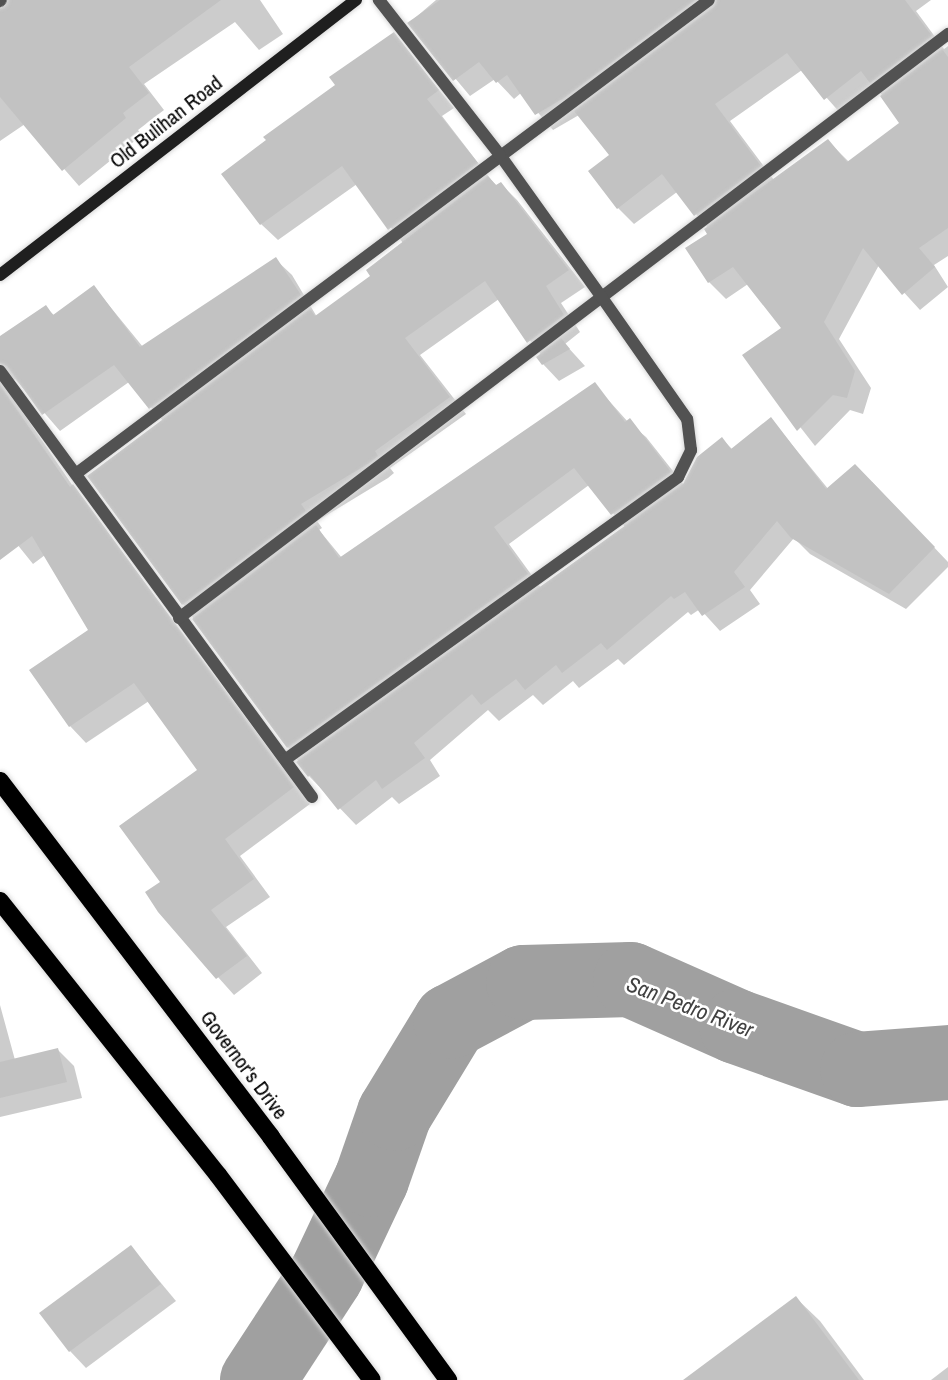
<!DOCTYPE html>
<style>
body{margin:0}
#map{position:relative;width:948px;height:1380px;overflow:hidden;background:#fff;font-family:"Archivo Narrow",sans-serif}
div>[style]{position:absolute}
.shadow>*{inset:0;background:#0003}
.river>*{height:75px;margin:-37.5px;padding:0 37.5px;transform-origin:37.5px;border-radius:37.5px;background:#a0a0a0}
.building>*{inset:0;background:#c2c2c2}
.roads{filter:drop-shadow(0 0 2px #dbdbdb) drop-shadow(0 0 2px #dbdbdb)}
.street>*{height:12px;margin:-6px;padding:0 6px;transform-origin:6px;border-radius:6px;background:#525252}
.secondary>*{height:12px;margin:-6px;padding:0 6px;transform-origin:6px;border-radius:6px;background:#1f1f1f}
.highway>*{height:18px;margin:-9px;padding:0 9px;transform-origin:9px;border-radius:9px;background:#000}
span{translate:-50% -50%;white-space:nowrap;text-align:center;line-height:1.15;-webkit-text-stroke:5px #fff;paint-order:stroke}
.street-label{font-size:21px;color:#000}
.water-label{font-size:22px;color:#414141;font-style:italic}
</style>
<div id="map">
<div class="shadow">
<i style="clip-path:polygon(0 0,260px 0,283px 34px,259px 50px,235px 22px,144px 84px,164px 110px,138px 130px,142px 135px,79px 186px,25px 124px,0 141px)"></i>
<i style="clip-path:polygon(evenodd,436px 0,931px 0,916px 11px,944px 49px,948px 46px,948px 256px,934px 265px,948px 287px,920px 310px,879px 265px,839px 339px,871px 388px,863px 414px,850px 410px,815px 446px,744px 355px,783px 328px,748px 284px,726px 299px,709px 282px,708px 228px,677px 192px,634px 224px,618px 208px,611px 156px,579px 115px,553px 130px,521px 93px,514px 99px,495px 79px,470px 96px,409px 23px,436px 0,802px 70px,842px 115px,877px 88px,901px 123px,849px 162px,828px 141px,774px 180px,730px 121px,802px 70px)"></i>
<i style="clip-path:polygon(evenodd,393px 34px,454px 108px,442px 116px,492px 181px,497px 186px,501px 184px,517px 200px,585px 287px,561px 303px,580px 332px,565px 344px,585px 366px,559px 381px,543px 364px,541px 355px,499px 299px,420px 355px,466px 414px,390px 468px,394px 473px,388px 478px,317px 521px,322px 528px,319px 530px,342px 558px,594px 384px,628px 422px,646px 437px,684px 485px,722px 439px,732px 449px,771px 419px,829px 490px,872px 482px,948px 562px,948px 567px,906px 609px,810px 554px,794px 538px,750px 590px,760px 604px,720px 631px,700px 609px,691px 615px,688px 612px,624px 665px,618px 659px,579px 688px,573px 681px,543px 705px,533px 695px,499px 721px,488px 710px,430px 760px,440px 776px,399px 804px,392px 797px,356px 825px,309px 776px,89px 476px,163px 421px,129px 382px,60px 431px,15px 379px,7px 389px,75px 489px,310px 804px,240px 856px,270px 897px,226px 927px,262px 973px,234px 995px,159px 911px,162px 883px,199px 770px,149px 701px,86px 743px,70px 726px,90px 631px,45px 555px,33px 564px,0 523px,0 338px,45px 307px,55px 316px,94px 287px,143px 347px,275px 259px,292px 275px,317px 317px,372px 276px,403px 243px,357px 184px,278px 240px,261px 224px,337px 85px,393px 34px,589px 485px,625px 527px,541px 588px,509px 544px,589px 485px)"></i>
<i style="clip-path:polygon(0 1005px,15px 1060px,58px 1050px,74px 1066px,82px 1098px,0 1117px)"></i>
<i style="clip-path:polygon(131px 1247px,176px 1301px,86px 1368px,70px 1351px)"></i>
<i style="clip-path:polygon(796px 1298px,820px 1321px,864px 1380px,685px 1380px)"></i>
<i style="clip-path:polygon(948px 1367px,948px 1380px,931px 1380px)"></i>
</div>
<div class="river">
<i style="left:257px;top:1380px;width:126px;rotate:-56.9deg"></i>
<i style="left:326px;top:1274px;width:105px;rotate:-64.7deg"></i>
<i style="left:371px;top:1179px;width:70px;rotate:-70.8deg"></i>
<i style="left:394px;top:1113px;width:108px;rotate:-58.7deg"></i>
<i style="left:450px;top:1021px;width:83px;rotate:-28.1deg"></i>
<i style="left:523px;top:982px;width:107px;rotate:-1.6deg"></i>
<i style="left:630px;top:979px;width:116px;rotate:23.9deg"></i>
<i style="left:736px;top:1026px;width:128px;rotate:19.6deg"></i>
<i style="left:857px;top:1069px;width:91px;rotate:-4.4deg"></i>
</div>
<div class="building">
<i style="clip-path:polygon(9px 0,221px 0,129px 67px,149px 93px,123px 113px,126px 118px,62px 171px,0 97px,0 9px)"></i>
<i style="clip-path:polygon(440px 0,695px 0,564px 98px,535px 115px,507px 75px,496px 83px,479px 62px,453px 81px,407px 23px)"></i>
<i style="clip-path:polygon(717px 0,905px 0,932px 36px,870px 83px,861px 71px,824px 100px,787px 53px,715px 104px,761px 166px,694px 216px,662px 174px,617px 209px,588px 171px,609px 155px,574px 111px,714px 7px)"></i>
<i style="clip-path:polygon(394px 32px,439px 90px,427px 99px,478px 163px,388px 230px,342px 166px,260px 225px,221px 174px,266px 140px,263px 137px,335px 85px,329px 77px)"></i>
<i style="clip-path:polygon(942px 49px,948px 57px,948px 228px,919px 248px,935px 267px,902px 295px,863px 248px,824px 322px,855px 371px,847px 398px,833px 395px,797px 431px,742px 355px,781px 328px,733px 267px,708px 283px,685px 248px,707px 234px,704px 229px,828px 139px,847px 162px,899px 123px,880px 96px)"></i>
<i style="clip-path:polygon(488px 176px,496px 185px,501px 182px,569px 270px,546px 286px,564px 315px,527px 343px,485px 281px,405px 338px,450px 397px,375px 451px,378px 456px,371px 462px,301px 504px,306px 511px,182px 605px,87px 476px,310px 309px,315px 316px,370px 276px,366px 270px)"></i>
<i style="clip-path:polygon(276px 257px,301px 295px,149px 409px,114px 365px,42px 415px,7px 366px,0 363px,0 336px,46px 305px,53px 315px,94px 285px,140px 347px)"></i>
<i style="clip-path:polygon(561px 338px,570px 349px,542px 365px,536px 357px)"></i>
<i style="clip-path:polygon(595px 382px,625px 422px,630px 418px,671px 472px,611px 515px,574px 468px,494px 527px,528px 574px,287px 748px,192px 619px,316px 525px,339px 558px)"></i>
<i style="clip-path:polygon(0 385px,70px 487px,73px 484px,294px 787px,225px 839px,254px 879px,211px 910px,247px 956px,216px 979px,158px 912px,145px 892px,160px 882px,119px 826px,197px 770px,134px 683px,69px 727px,29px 670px,88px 630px,32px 536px,0 560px)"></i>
<i style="clip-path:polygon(771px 417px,826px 489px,855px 464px,935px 547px,889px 594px,791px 538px,777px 521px,734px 572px,745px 587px,702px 616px,685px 592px,674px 599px,671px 596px,607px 650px,601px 643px,562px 673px,556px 665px,525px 690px,516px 679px,481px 705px,472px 694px,414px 743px,425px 758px,382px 789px,376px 780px,338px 810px,310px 775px,308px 777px,296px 762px,683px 484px,697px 457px,722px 437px,731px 449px)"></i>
<i style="clip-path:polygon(58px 1048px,67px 1082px,0 1098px,0 1062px)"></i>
<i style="clip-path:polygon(131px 1245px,161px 1284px,69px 1352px,39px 1313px)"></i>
<i style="clip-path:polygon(796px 1296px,859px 1380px,683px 1380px)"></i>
</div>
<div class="roads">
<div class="street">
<i style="left:0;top:1px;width:1px;rotate:-45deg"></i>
<i style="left:0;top:371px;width:528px;rotate:53.78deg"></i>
<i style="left:77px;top:473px;width:789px;rotate:-36.81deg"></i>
<i style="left:179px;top:618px;width:966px;rotate:-37.21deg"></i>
<i style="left:286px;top:759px;width:483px;rotate:-35.7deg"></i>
<i style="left:678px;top:477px;width:30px;rotate:-64deg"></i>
<i style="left:691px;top:450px;width:31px;rotate:-97deg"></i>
<i style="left:687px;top:419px;width:146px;rotate:-125deg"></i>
<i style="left:603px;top:299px;width:177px;rotate:-125.6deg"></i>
<i style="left:500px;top:155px;width:197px;rotate:-128deg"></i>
</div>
<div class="secondary">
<i style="left:0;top:275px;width:450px;rotate:-37.7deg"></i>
</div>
<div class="highway">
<i style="left:0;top:781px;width:447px;rotate:52.7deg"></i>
<i style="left:271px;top:1137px;width:301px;rotate:53.9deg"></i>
<i style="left:0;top:901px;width:350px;rotate:51.5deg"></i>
<i style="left:218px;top:1175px;width:256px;rotate:53.1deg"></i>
</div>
</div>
<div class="street-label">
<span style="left:166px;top:122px;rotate:-38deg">Old Bulihan Road</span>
<span style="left:244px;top:1065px;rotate:53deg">Governor's Drive</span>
</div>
<div class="water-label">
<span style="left:690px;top:1007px;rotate:21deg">San Pedro River</span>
</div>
</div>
